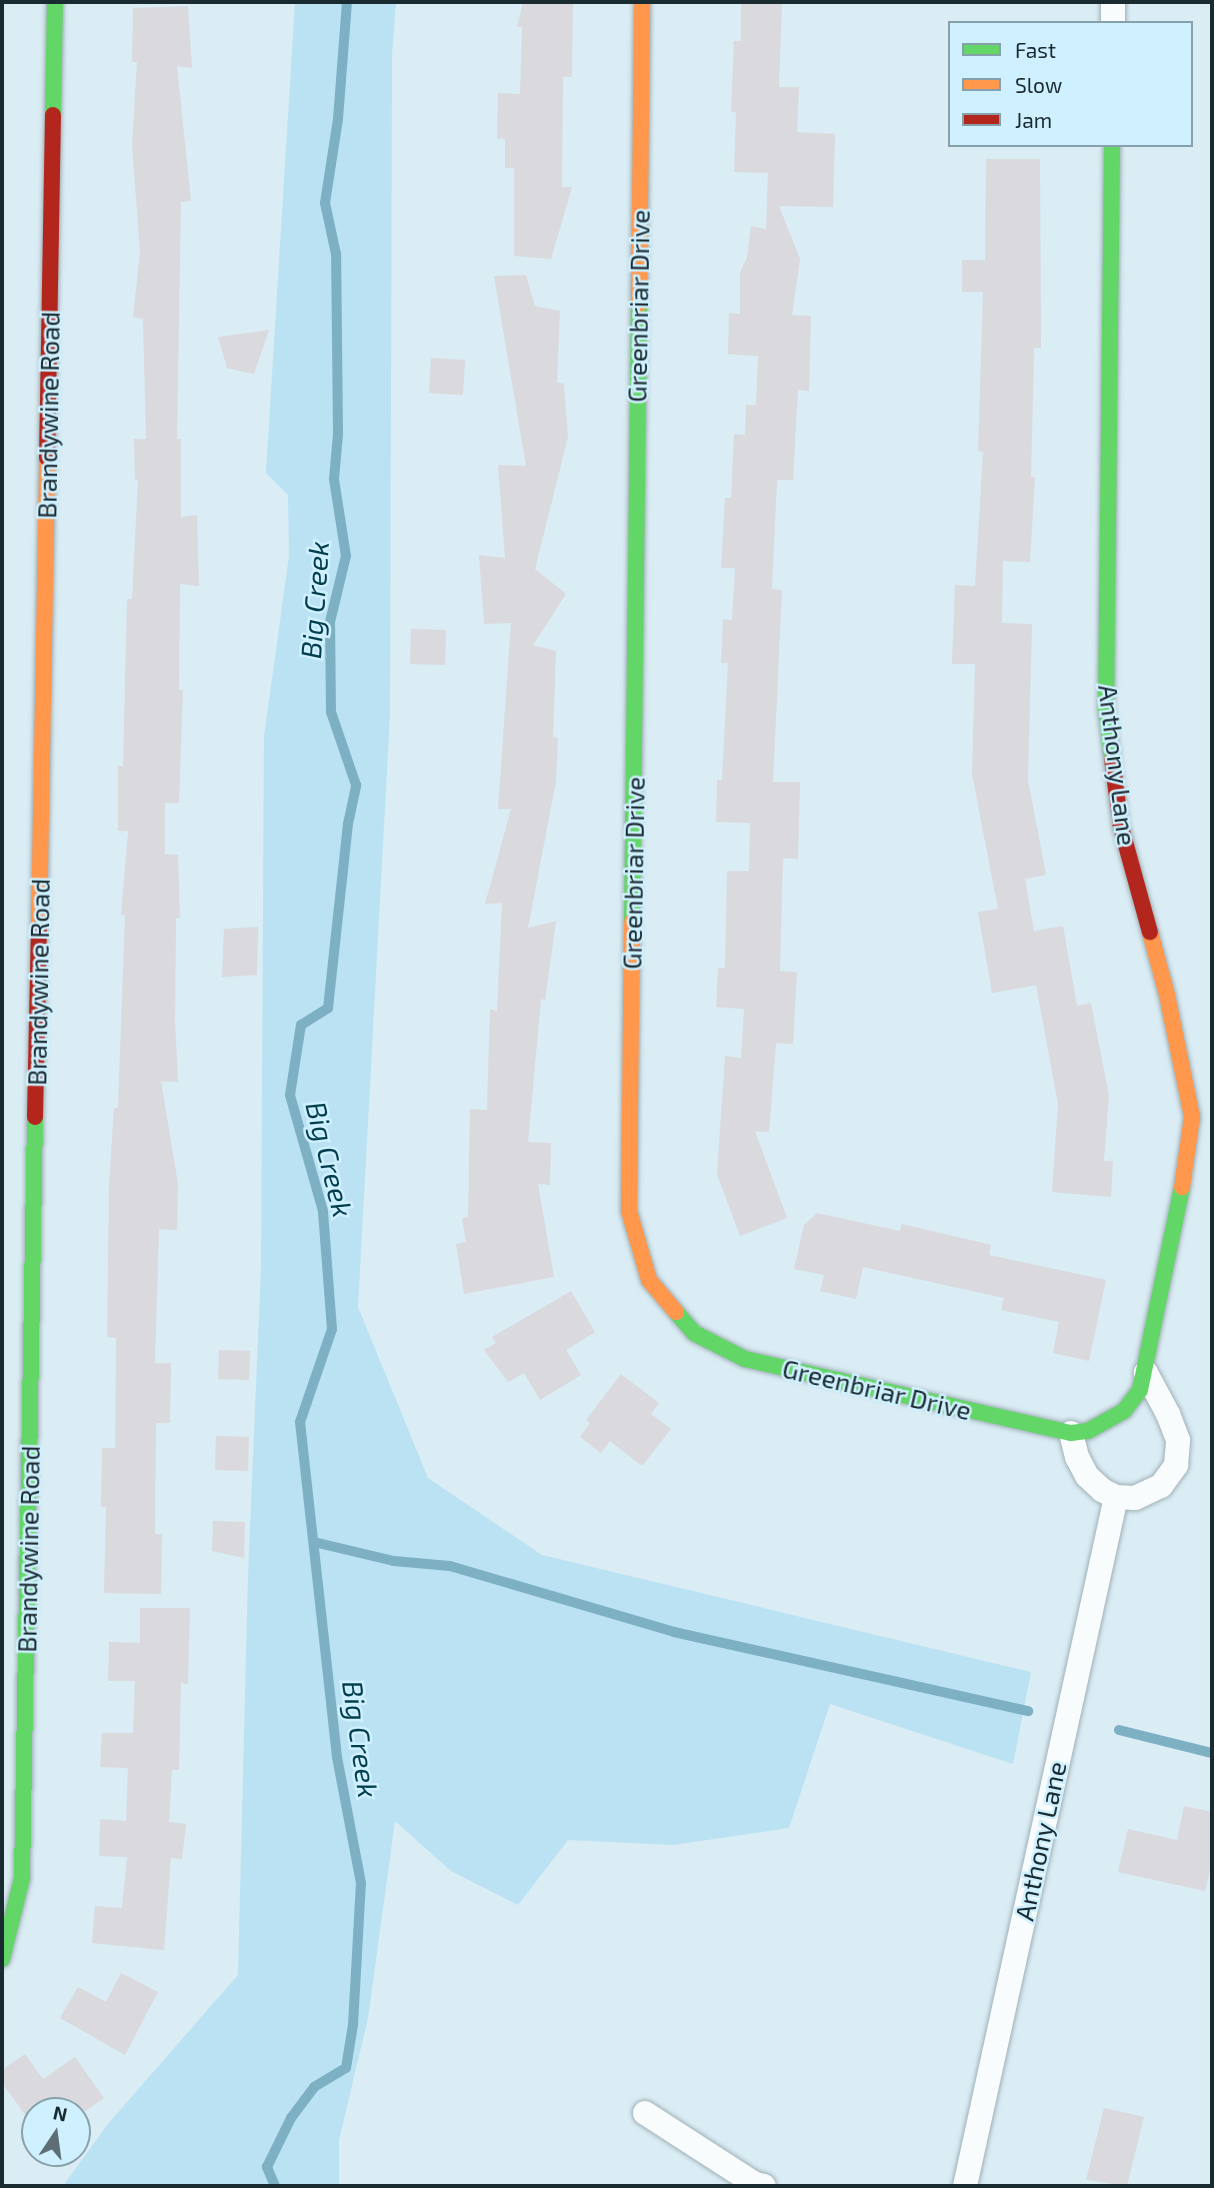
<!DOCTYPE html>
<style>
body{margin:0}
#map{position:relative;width:1214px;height:2188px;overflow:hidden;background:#daecf4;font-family:"Exo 2",sans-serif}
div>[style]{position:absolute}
.green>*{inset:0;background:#bae2f3}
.stream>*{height:10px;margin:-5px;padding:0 5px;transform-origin:5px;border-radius:5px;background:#7eb0c4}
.building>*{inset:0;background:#d9d9de}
.roads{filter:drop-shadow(0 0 2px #a0b0b6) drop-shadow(0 0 2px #a0b0b6)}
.street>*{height:24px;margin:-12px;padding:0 12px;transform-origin:12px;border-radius:12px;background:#f9fcfd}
.fast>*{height:16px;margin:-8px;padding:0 8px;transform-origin:8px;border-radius:8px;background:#63d668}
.slow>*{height:16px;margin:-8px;padding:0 8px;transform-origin:8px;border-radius:8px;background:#ff974d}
.jam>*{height:16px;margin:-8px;padding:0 8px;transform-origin:8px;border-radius:8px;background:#b3261e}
span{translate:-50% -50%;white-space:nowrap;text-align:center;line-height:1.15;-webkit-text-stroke:5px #cff0fe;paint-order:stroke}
.street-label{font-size:26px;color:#1a2a31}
.water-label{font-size:28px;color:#033e50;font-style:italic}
.frame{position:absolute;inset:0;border:4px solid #1a2a31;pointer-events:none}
.legend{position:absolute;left:948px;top:21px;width:245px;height:126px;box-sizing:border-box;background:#cff0fe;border:2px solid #87a1ac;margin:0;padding:9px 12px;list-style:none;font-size:21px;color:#1a2a31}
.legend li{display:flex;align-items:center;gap:14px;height:35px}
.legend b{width:35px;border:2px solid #87a1ac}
.north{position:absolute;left:21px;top:2097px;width:70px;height:70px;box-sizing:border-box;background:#cff0fe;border:2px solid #87a1ac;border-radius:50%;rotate:13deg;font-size:19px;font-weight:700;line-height:28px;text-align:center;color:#1a2a31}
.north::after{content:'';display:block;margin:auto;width:24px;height:32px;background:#5d6e75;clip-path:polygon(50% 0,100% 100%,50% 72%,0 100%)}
</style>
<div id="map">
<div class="green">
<i style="clip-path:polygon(295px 2px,396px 2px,392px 54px,390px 714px,358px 1307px,428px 1478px,542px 1555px,1031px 1672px,1013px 1764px,830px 1704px,789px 1828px,673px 1845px,568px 1840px,518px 1905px,451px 1871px,395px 1821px,368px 2018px,339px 2140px,339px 2186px,63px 2186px,107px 2125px,238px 1975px,248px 1576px,261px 1268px,264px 736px,289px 556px,288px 495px,266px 473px)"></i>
</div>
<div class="stream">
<i style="left:314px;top:1542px;width:82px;rotate:13.4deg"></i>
<i style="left:394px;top:1561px;width:56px;rotate:5.1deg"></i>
<i style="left:450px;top:1566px;width:234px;rotate:16.4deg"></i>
<i style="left:674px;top:1632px;width:363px;rotate:12.6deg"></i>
<i style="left:1119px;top:1730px;width:96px;rotate:13.9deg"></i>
<i style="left:275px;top:2186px;width:21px;rotate:-113deg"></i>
<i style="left:267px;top:2167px;width:55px;rotate:-63.9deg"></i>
<i style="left:291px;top:2118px;width:39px;rotate:-53deg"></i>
<i style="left:314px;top:2087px;width:37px;rotate:-31deg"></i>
<i style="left:346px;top:2068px;width:44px;rotate:-80.8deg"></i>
<i style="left:353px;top:2025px;width:142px;rotate:-86.8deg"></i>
<i style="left:361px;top:1883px;width:128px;rotate:-100.8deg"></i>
<i style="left:337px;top:1757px;width:337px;rotate:-96.3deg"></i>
<i style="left:300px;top:1422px;width:98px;rotate:-71deg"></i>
<i style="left:332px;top:1329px;width:118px;rotate:-94.4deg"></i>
<i style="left:323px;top:1211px;width:121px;rotate:-105.9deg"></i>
<i style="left:290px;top:1095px;width:71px;rotate:-81.1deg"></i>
<i style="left:301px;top:1025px;width:32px;rotate:-32deg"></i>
<i style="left:328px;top:1008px;width:185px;rotate:-83.8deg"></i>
<i style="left:348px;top:824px;width:40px;rotate:-78deg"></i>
<i style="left:356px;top:785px;width:77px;rotate:-108.9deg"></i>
<i style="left:331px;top:712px;width:90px;rotate:-90.6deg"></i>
<i style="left:330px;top:622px;width:68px;rotate:-76.4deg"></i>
<i style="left:346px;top:556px;width:78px;rotate:-98.9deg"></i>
<i style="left:334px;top:479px;width:45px;rotate:-84.9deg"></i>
<i style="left:338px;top:434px;width:180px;rotate:-90.6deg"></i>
<i style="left:336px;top:254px;width:52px;rotate:-102.2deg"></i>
<i style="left:325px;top:203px;width:85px;rotate:-81.2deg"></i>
<i style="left:338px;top:119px;width:117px;rotate:-85.6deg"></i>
</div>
<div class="building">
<i style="clip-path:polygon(523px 2px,573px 3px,572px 77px,563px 77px,562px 187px,572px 187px,551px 259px,514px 256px,514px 168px,505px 168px,505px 139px,497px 138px,498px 93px,520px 94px,522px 27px,517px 27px)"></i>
<i style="clip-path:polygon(741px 2px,782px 2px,779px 87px,799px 87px,797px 132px,835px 134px,833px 207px,779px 206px,800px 259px,792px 315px,811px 316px,809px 391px,798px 390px,793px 480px,777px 480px,772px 589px,782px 590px,773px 782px,800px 782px,798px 859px,783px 858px,780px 971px,797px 972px,793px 1044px,776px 1043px,769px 1132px,755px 1131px,787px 1218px,740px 1236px,717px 1174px,725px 1056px,741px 1058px,744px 1009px,716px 1007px,718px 968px,725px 968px,727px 871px,749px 871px,750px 823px,716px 822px,717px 780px,722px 780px,728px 663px,721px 663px,723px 619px,732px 620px,735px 568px,721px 568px,725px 498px,731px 498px,734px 434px,745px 435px,746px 405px,756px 405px,758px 356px,728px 354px,729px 313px,740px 314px,740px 273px,747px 257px,751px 226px,766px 229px,768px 173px,734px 172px,736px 112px,731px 112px,734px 41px,741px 41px)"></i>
<i style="clip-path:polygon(188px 6px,192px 68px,177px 66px,191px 201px,181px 202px,177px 439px,181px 439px,181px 517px,197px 515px,199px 586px,180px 584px,179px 690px,183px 690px,179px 803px,165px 803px,165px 854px,178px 855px,180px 918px,176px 918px,175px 1021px,178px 1082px,161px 1081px,178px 1184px,177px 1230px,159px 1229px,155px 1363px,171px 1363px,170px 1423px,156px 1423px,155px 1534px,162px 1534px,161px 1594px,104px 1593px,106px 1507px,101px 1507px,102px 1448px,115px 1448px,116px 1338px,107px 1337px,109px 1185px,114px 1108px,118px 1108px,125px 915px,121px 915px,128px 831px,118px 831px,118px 766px,123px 766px,127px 599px,132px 599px,138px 480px,135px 480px,134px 439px,146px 439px,143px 319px,133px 317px,140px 252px,132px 145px,137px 62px,132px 62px,133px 8px)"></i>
<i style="clip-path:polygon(986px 159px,1040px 159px,1041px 348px,1034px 348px,1031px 477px,1035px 477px,1030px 562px,1003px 561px,1002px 623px,1032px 624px,1028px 780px,1046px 875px,1025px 879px,1034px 931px,1063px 926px,1077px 1006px,1091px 1003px,1109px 1096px,1104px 1161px,1113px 1161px,1111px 1197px,1052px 1192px,1058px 1104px,1036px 985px,992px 993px,978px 912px,998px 909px,972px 774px,975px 664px,952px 664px,955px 585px,975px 586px,983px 452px,978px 451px,983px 292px,962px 292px,962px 260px,985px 260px)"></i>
<i style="clip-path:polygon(526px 275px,535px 306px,560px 311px,557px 382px,564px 384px,568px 437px,535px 569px,566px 594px,533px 645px,556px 651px,553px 737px,558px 738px,556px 781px,528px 928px,556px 921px,545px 1000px,541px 999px,528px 1142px,551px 1143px,550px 1185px,538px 1184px,554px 1277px,464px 1294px,456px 1244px,466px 1242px,462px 1218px,468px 1217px,470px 1109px,487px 1110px,490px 1009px,497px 1011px,502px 903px,485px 904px,511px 809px,498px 809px,511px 623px,484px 624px,479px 555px,505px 558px,498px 465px,526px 466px,494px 276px)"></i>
<i style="clip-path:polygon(269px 330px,254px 374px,227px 368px,218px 337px)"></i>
<i style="clip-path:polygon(431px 358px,465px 360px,463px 395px,429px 393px)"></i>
<i style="clip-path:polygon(411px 629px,446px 630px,445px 665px,410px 664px)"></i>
<i style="clip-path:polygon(258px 927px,257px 975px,222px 977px,224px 929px)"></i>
<i style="clip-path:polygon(817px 1213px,900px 1231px,902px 1224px,991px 1245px,989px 1255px,1106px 1280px,1089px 1361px,1053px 1353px,1059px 1322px,1001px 1310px,1004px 1298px,863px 1267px,856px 1299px,820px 1291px,824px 1275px,794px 1269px,804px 1225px)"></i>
<i style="clip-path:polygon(571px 1291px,595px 1332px,566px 1350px,581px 1375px,540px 1400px,524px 1373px,508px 1382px,484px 1350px,496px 1343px,492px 1337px)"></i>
<i style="clip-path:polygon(219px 1350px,250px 1351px,249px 1380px,218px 1379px)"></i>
<i style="clip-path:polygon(621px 1374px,659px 1403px,651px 1414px,671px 1429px,642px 1466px,610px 1441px,601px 1453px,580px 1437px,590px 1423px,586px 1420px)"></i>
<i style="clip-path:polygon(216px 1436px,249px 1437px,248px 1471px,215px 1470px)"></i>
<i style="clip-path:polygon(213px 1521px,245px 1522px,244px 1558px,212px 1551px)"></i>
<i style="clip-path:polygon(140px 1608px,190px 1608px,188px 1684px,181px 1683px,179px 1770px,172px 1770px,169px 1822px,186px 1824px,182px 1859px,171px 1858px,164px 1950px,92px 1943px,95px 1906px,122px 1908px,127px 1857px,99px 1856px,100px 1819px,126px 1821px,128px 1768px,100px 1767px,102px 1733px,133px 1733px,135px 1681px,108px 1681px,109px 1642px,140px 1643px)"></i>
<i style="clip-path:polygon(1184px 1806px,1212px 1812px,1212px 1861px,1205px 1891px,1118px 1872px,1128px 1829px,1177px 1840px)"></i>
<i style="clip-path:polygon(121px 1973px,158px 1992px,125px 2055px,60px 2018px,78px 1987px,106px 2002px)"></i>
<i style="clip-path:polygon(25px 2054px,43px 2079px,75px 2057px,104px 2098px,77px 2117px,77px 2111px,35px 2111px,35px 2128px,2px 2083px,2px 2070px)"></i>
<i style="clip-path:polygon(1104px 2108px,1144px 2117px,1127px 2186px,1086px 2180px)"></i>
</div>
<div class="roads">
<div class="street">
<i style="left:1113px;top:23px;width:21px;rotate:-90deg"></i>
<i style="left:1071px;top:1433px;width:25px;rotate:76deg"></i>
<i style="left:1077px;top:1457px;width:21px;rotate:62deg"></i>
<i style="left:1087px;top:1476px;width:21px;rotate:43deg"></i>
<i style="left:1102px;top:1490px;width:16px;rotate:27deg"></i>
<i style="left:645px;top:2113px;width:131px;rotate:32.8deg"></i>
<i style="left:755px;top:2184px;width:9px;rotate:13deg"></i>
<i style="left:965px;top:2186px;width:705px;rotate:-77.64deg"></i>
<i style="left:1116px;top:1497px;width:19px;rotate:3deg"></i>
<i style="left:1135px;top:1498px;width:29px;rotate:-25deg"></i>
<i style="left:1161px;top:1486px;width:26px;rotate:-54deg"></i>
<i style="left:1176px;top:1465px;width:25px;rotate:-85deg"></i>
<i style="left:1178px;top:1440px;width:28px;rotate:-111deg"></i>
<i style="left:1168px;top:1414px;width:47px;rotate:-118.2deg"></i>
</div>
<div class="fast">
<i style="left:53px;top:115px;width:113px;rotate:-89deg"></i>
<i style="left:1112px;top:145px;width:562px;rotate:90.61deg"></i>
<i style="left:1106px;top:707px;width:52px;rotate:83.4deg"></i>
<i style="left:632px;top:922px;width:618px;rotate:-89.35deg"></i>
<i style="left:676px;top:1312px;width:28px;rotate:49deg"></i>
<i style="left:694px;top:1333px;width:57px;rotate:27deg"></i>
<i style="left:745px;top:1359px;width:334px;rotate:12.8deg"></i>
<i style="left:1071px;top:1433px;width:17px;rotate:-7deg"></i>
<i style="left:1088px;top:1431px;width:41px;rotate:-29.1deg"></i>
<i style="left:1124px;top:1411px;width:26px;rotate:-53deg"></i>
<i style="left:1140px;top:1390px;width:207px;rotate:-78.3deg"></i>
<i style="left:2px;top:1959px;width:83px;rotate:-76.1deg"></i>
<i style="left:22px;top:1878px;width:761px;rotate:-89.02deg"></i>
</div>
<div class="slow">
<i style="left:639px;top:304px;width:302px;rotate:-89.4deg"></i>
<i style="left:632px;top:922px;width:289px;rotate:90.6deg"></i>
<i style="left:629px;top:1211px;width:72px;rotate:73.8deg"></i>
<i style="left:649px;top:1280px;width:42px;rotate:49.8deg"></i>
<i style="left:39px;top:928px;width:470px;rotate:-89deg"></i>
<i style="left:1150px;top:932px;width:65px;rotate:74.9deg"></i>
<i style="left:1167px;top:995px;width:125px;rotate:78.4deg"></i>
<i style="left:1192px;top:1117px;width:71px;rotate:98.1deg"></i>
</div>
<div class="jam">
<i style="left:47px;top:458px;width:343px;rotate:-89deg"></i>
<i style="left:1112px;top:759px;width:69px;rotate:82.5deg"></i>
<i style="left:1121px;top:827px;width:109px;rotate:74.6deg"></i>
<i style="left:35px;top:1117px;width:189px;rotate:-88.8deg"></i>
</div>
</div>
<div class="street-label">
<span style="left:638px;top:306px;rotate:-89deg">Greenbriar Drive</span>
<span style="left:48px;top:415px;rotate:-89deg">Brandywine Road</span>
<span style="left:1118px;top:765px;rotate:83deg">Anthony Lane</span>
<span style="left:633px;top:873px;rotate:-89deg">Greenbriar Drive</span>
<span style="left:38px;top:982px;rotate:-89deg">Brandywine Road</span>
<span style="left:877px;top:1389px;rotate:13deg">Greenbriar Drive</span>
<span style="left:28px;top:1549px;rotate:-89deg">Brandywine Road</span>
<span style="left:1040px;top:1841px;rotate:-78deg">Anthony Lane</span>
</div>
<div class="water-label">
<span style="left:314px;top:600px;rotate:-86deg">Big Creek</span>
<span style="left:330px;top:1159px;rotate:76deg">Big Creek</span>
<span style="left:361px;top:1739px;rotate:82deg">Big Creek</span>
</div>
<div class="frame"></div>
<ul class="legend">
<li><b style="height:9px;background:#63d668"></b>Fast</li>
<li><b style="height:9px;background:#ff974d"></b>Slow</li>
<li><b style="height:9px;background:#b3261e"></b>Jam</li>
</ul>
<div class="north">N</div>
</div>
